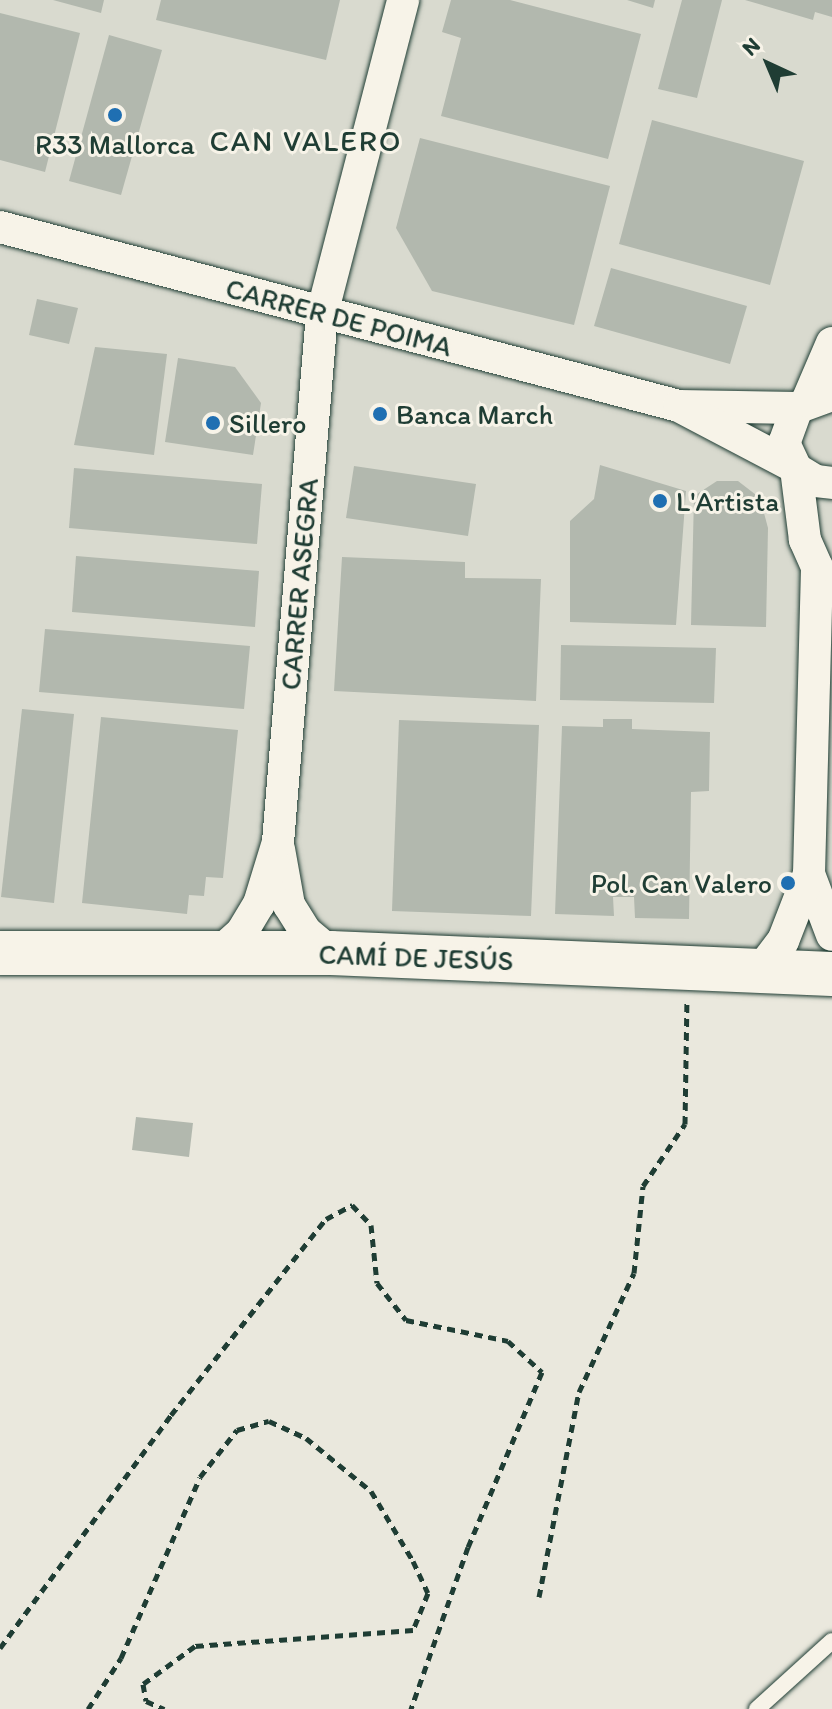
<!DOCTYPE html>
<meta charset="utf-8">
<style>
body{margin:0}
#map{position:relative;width:832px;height:1709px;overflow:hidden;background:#eae8dd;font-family:Itim,sans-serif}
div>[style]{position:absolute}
.built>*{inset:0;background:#d9dacf}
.building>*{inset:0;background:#b2b8ae}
.path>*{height:5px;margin-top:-2.5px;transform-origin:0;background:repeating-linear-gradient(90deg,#1f3d34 0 8px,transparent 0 14px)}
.roads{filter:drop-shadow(0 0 2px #1f3d34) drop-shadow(0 0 2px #1f3d34)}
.lane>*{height:16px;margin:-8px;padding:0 8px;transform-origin:8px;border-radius:8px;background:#f7f3e8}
.street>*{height:32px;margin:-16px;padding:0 16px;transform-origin:16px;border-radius:16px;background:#f7f3e8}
.secondary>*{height:44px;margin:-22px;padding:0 22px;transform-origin:22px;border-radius:22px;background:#f7f3e8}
.dots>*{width:22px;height:22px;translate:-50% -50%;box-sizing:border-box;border:4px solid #f7f3e8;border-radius:50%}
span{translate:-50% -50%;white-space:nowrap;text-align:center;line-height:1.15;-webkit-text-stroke:6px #f7f3e8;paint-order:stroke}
.poi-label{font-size:28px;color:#1f3d34}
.left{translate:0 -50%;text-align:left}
.right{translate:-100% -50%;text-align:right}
.street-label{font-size:28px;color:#1f3d34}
.neighbourhood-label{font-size:30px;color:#1f3d34;letter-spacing:2px}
.north{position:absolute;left:728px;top:24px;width:80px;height:80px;-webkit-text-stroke:6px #f7f3e8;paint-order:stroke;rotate:316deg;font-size:22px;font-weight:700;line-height:32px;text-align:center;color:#1f3d34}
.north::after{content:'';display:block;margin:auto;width:28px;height:36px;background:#1f3d34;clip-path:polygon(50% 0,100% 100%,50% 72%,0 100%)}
</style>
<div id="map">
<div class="built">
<i style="clip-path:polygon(0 0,832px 0,832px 974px,0 945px)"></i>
</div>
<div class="building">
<i style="clip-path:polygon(53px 0,104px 0,101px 13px)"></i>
<i style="clip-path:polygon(161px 0,340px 0,326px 60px,156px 20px)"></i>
<i style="clip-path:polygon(451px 0,510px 0,641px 34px,608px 159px,441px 116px,461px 38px,442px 32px)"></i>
<i style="clip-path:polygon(627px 0,655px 0,653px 8px)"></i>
<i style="clip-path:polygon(682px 0,722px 0,697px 98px,658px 89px)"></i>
<i style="clip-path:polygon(745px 0,832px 0,832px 17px,815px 12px,813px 20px)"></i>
<i style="clip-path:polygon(0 13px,80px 33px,45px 172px,0 160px)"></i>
<i style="clip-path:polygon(109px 35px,162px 50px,121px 195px,69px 181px)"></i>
<i style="clip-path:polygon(652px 120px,804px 161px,770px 285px,619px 244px)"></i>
<i style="clip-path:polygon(420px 138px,610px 186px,574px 325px,432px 291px,396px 228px)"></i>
<i style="clip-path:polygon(611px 268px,747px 306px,730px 364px,594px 326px)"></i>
<i style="clip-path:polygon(37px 299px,78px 308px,69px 344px,29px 335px)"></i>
<i style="clip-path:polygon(95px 347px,167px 354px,154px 455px,74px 445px)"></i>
<i style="clip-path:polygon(178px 358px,235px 367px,261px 403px,253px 455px,165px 442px)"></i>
<i style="clip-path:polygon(600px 465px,686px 491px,676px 625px,570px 622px,570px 521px,594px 499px)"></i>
<i style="clip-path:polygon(354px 466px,476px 484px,468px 536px,346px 518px)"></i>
<i style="clip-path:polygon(74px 468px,262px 484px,257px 544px,69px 528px)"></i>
<i style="clip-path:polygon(717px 481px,738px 481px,760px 498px,768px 528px,766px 627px,691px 625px,694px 496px)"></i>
<i style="clip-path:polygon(76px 556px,259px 571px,255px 627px,72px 612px)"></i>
<i style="clip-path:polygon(342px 557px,465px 562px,465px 578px,541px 579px,536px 701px,334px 691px)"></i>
<i style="clip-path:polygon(45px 629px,250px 646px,244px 709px,39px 692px)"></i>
<i style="clip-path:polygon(561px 645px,716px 648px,714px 703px,560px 700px)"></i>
<i style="clip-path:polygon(22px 709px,74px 714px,54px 903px,1px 897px)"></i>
<i style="clip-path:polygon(101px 717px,238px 730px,223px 878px,206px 877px,204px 896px,189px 895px,187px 914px,82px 903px)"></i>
<i style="clip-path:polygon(603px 719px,632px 719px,632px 729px,710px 732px,709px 791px,691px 792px,689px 919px,635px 918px,634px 897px,613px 897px,614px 916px,555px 914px,562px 726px,603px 727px)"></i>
<i style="clip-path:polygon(399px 720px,539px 725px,531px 916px,392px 911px)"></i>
<i style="clip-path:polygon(136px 1117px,193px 1123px,189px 1157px,132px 1150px)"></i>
</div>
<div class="path">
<i style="left:539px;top:1597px;width:209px;rotate:-79deg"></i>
<i style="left:579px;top:1392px;width:131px;rotate:-65.2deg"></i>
<i style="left:634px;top:1273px;width:87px;rotate:-84.1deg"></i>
<i style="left:643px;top:1186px;width:75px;rotate:-55.9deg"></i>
<i style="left:685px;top:1124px;width:123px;rotate:-89.1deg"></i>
<i style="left:0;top:1648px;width:289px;rotate:-53.7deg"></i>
<i style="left:171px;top:1415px;width:250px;rotate:-51.7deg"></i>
<i style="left:326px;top:1219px;width:30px;rotate:-28deg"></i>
<i style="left:352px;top:1205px;width:28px;rotate:46deg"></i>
<i style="left:371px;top:1225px;width:58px;rotate:84.1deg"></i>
<i style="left:377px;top:1283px;width:47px;rotate:51.9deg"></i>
<i style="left:406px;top:1320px;width:104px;rotate:11.6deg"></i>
<i style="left:508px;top:1341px;width:46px;rotate:42.4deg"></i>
<i style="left:542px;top:1372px;width:190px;rotate:112.9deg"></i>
<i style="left:468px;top:1547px;width:172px;rotate:109.4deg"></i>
<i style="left:88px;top:1709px;width:61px;rotate:-57.1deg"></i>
<i style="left:121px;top:1658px;width:197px;rotate:-66.4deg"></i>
<i style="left:200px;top:1477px;width:60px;rotate:-51.8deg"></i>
<i style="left:237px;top:1430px;width:33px;rotate:-16deg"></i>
<i style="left:269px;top:1421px;width:41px;rotate:24.7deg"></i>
<i style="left:306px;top:1438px;width:84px;rotate:39.2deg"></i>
<i style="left:371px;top:1491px;width:82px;rotate:59deg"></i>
<i style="left:413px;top:1561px;width:35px;rotate:65deg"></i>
<i style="left:428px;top:1593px;width:40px;rotate:112deg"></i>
<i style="left:413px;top:1630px;width:219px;rotate:175.8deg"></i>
<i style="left:195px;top:1646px;width:64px;rotate:143.8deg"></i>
<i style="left:143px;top:1684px;width:17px;rotate:80deg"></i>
<i style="left:146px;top:1701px;width:20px;rotate:24deg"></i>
</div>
<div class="roads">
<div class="lane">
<i style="left:757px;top:1709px;width:101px;rotate:-42.2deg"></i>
</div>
<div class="street">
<i style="left:0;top:227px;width:702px;rotate:14.77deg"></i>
<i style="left:679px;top:406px;width:118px;rotate:1deg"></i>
<i style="left:832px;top:395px;width:37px;rotate:160deg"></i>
<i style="left:797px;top:408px;width:37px;rotate:110deg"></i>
<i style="left:784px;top:443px;width:29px;rotate:65deg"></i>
<i style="left:796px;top:469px;width:23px;rotate:31deg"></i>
<i style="left:816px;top:481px;width:16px;rotate:7deg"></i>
<i style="left:807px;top:401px;width:63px;rotate:-66.7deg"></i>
<i style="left:679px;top:406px;width:129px;rotate:27.8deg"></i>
<i style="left:279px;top:849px;width:57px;rotate:79.9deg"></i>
<i style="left:289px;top:905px;width:32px;rotate:58deg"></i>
<i style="left:306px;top:932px;width:33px;rotate:40deg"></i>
<i style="left:809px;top:874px;width:65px;rotate:69.3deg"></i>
<i style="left:219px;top:953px;width:31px;rotate:-42deg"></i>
<i style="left:242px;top:932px;width:33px;rotate:-59deg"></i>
<i style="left:259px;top:904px;width:65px;rotate:-73deg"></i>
<i style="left:278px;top:842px;width:530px;rotate:-85.24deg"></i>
<i style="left:322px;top:314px;width:324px;rotate:-75.5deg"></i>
<i style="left:760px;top:971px;width:38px;rotate:-53deg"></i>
<i style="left:783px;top:941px;width:72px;rotate:-68.8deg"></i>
<i style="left:809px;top:874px;width:307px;rotate:-88.5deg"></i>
<i style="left:817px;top:567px;width:30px;rotate:-114deg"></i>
<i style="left:805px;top:540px;width:72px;rotate:-97.2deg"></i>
</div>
<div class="secondary">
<i style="left:0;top:953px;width:331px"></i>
<i style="left:331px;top:953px;width:501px;rotate:2.4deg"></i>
</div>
</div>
<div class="dots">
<i style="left:115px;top:115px;background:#1f6fb2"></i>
<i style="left:380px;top:414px;background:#1f6fb2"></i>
<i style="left:213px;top:423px;background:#1f6fb2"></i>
<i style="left:660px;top:501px;background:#1f6fb2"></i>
<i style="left:788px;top:883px;background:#1f6fb2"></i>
</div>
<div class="poi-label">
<span style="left:115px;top:144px">R33 Mallorca</span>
<span class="left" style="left:396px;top:414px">Banca March</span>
<span class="left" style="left:229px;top:423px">Sillero</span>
<span class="left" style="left:676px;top:501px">L'Artista</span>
<span class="right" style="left:772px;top:883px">Pol. Can Valero</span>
</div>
<div class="street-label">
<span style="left:339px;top:317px;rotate:15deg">CARRER DE POIMA</span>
<span style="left:299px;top:584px;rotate:-85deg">CARRER ASEGRA</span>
<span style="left:416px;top:957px;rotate:2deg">CAMÍ DE JESÚS</span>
</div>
<div class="neighbourhood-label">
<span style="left:306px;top:141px">CAN VALERO</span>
</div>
<div class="north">N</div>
</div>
